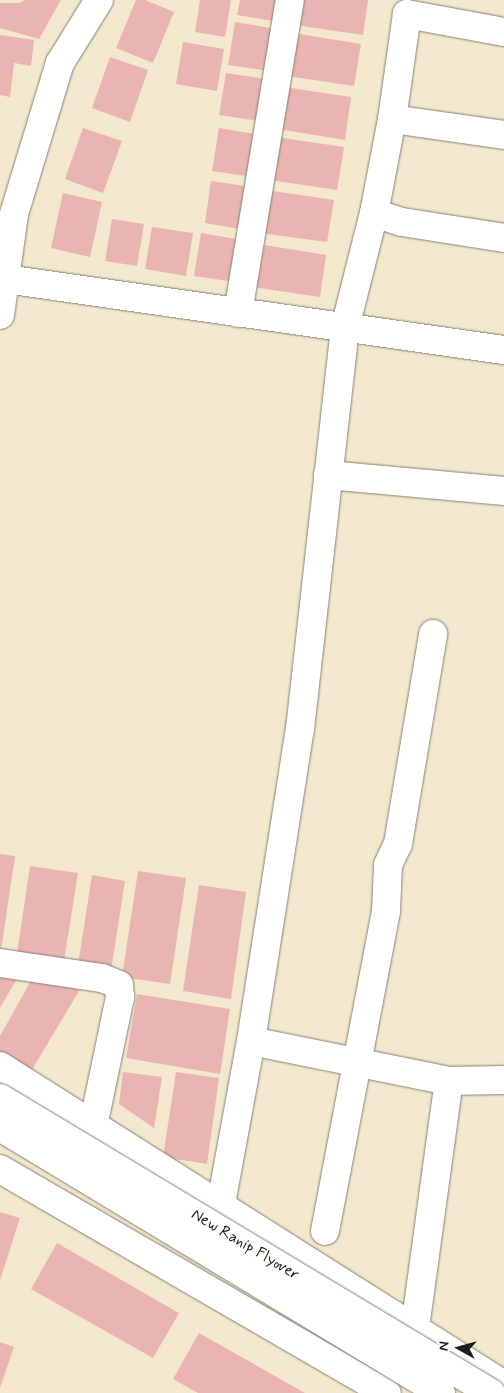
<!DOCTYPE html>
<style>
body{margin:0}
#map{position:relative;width:504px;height:1393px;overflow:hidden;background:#f3e7ce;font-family:Mynerve,sans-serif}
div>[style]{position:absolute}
.building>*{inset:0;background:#eab4b2}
.roads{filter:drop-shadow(0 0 1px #888275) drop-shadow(0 0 1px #888275)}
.minor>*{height:28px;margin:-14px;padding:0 14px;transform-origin:14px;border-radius:14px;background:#fff}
.bridges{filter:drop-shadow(0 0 1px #888275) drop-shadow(0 0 1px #888275)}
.major-bridge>*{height:28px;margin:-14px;padding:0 14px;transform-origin:14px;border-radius:14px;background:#fff}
span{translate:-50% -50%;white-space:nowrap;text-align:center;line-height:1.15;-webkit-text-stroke:4px #fdfcf7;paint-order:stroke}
.street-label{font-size:16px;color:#1c1c1c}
.north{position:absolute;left:434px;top:1323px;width:50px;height:50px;-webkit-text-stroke:4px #fdfcf7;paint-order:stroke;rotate:277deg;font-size:14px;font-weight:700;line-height:20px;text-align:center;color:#1c1c1c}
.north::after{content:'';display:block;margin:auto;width:18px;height:22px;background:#1c1c1c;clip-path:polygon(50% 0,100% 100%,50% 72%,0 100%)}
</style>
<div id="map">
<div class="building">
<i style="clip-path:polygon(26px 0,61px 0,39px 39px,0 28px,0 3px,19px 3px)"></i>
<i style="clip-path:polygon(136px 0,145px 0,174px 12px,153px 63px,116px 48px)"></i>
<i style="clip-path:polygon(200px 0,231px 0,225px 37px,195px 32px)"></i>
<i style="clip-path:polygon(240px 0,282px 0,279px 22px,237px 15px)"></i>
<i style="clip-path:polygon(299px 0,368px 0,363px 35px,295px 25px)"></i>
<i style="clip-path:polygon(235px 22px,276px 29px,269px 71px,228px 65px)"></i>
<i style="clip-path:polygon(293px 33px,361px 44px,354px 86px,287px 76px)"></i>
<i style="clip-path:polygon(0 35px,34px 40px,31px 66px,14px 63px,10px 97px,0 95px)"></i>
<i style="clip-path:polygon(183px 42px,224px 49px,217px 91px,176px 84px)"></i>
<i style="clip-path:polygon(110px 57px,148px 70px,130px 122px,92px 108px)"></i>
<i style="clip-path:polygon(226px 73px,267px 79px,260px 121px,219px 115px)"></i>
<i style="clip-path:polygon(284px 87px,351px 97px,345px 140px,278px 129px)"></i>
<i style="clip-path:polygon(83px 128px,122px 141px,103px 193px,65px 179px)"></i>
<i style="clip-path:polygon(219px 128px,260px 135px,253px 177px,212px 171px)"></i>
<i style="clip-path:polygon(276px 137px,344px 147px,337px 190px,270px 180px)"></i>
<i style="clip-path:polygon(211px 181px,252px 187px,246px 230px,205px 223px)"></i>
<i style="clip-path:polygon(266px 190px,334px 200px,327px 242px,260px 233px)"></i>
<i style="clip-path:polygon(63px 193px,102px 202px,90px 257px,51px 248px)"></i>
<i style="clip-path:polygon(112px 219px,144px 224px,137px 266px,105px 261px)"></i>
<i style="clip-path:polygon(152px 227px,193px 233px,186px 276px,145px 269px)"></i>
<i style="clip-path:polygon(201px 233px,242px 240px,235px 282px,194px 276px)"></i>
<i style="clip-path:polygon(258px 244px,326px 255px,320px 297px,252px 287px)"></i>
<i style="clip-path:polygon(0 854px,15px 856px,1px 950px,0 950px)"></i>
<i style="clip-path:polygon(30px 866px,78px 873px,64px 961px,17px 954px)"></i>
<i style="clip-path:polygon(138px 871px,186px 878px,170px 984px,122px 977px)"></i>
<i style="clip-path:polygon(92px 875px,125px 881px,111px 970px,78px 965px)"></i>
<i style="clip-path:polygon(199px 885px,246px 892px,231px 999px,183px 991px)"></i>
<i style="clip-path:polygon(0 975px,18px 977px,0 1008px)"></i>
<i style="clip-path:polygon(33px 977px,60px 980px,79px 991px,27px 1078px,0 1061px,0 1036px)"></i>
<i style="clip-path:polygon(137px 994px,230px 1009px,220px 1074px,126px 1058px)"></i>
<i style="clip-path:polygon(123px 1072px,162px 1077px,154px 1128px,119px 1104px)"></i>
<i style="clip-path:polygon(176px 1072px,219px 1078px,207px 1164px,163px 1157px)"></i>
<i style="clip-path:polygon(0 1212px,20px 1218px,0 1280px)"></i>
<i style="clip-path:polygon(57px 1243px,179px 1313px,153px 1358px,31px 1289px)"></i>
<i style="clip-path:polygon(199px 1333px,305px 1393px,198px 1393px,173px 1379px)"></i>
<i style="clip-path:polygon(0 1342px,14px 1347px,0 1388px)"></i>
</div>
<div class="roads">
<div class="minor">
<i style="left:504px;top:32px;width:99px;rotate:-169.5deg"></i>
<i style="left:407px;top:14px;width:106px;rotate:98.1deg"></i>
<i style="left:392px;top:119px;width:96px;rotate:100.8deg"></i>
<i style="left:374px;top:213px;width:119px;rotate:104.2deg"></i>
<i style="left:345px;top:328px;width:403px;rotate:96.4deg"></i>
<i style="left:300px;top:728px;width:317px;rotate:98.9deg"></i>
<i style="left:251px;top:1041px;width:202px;rotate:11.4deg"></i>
<i style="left:449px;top:1081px;width:55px;rotate:-1deg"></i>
<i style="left:392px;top:119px;width:113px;rotate:8.1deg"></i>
<i style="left:374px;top:213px;width:29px;rotate:18deg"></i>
<i style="left:402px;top:222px;width:103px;rotate:8.9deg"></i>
<i style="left:5px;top:279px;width:504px;rotate:8.1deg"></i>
<i style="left:238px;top:313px;width:317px;rotate:-80.6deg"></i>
<i style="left:0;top:315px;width:102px;rotate:-82.1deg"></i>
<i style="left:14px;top:214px;width:158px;rotate:-73.1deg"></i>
<i style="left:60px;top:63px;width:74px;rotate:-58.2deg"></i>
<i style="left:328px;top:475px;width:177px;rotate:5.2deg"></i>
<i style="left:0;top:963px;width:103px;rotate:8.4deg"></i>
<i style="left:102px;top:978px;width:18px;rotate:22deg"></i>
<i style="left:119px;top:985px;width:12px;rotate:85deg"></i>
<i style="left:120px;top:997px;width:147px;rotate:101.8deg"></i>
<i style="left:0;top:1066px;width:596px;rotate:32.33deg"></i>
<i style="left:0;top:1169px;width:447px;rotate:30.1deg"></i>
<i style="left:221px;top:1204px;width:166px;rotate:-79.6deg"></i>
<i style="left:325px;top:1231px;width:326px;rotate:-79.2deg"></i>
<i style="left:386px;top:911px;width:46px;rotate:-87.5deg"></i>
<i style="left:388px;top:865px;width:23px;rotate:-65deg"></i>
<i style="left:398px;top:844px;width:213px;rotate:-80.5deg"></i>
<i style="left:415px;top:1328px;width:249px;rotate:-82.2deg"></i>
</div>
</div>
<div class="bridges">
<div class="major-bridge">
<i style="left:0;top:1098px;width:573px;rotate:31deg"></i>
<i style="left:0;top:1127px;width:515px;rotate:31.1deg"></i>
</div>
</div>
<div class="street-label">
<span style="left:245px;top:1245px;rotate:31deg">New Ranip Flyover</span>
</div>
<div class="north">N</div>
</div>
